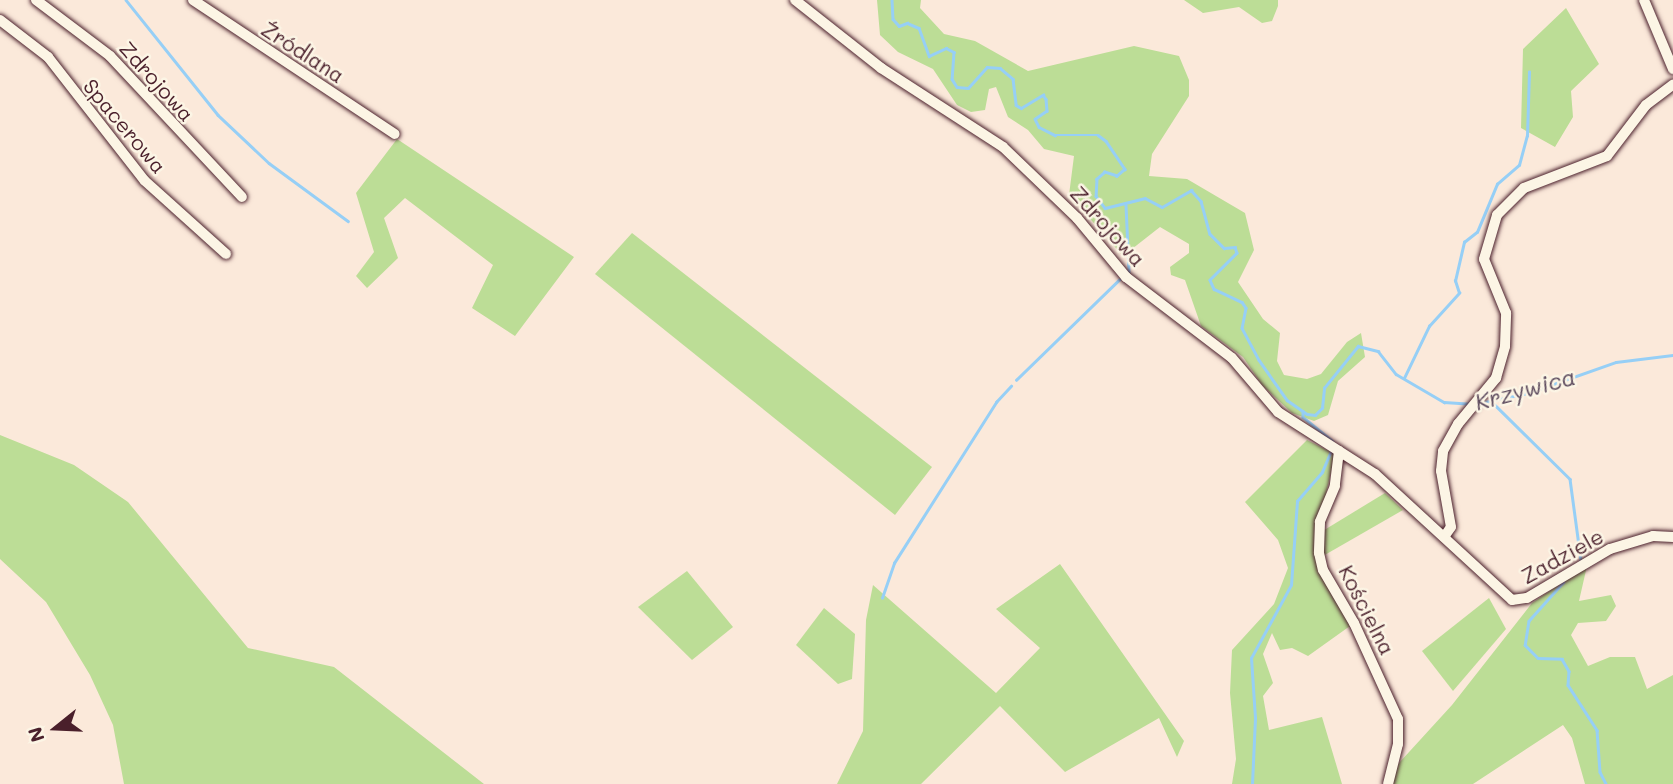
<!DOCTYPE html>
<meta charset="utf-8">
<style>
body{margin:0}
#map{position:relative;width:1673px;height:784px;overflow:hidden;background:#fbe9da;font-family:Mali,sans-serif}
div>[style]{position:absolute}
.green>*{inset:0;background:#bcdd96}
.stream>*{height:2.5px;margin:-1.25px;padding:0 1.25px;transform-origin:1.25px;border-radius:1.25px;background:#96cff6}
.roads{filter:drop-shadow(0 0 2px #4a1f2b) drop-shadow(0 0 2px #4a1f2b)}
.minor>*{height:10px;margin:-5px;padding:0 5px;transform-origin:5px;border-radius:5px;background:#fcf5e5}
span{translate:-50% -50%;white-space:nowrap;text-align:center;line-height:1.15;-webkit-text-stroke:5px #fcf5e5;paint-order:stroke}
.street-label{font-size:21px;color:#4a1f2b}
.water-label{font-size:23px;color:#5d4b5e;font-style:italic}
.north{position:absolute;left:21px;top:693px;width:70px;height:70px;-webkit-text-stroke:5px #fcf5e5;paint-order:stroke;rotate:252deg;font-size:19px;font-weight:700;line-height:28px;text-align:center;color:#4a1f2b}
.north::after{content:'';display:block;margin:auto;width:24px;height:32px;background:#4a1f2b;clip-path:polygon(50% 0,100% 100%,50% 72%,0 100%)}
</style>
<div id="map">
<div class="green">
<i style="clip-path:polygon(877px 0,921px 0,920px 8px,944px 34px,975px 41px,1028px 71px,1134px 46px,1179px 56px,1189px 80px,1189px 96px,1152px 154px,1149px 176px,1187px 179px,1245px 213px,1254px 250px,1238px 282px,1263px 319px,1280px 333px,1277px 361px,1284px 375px,1307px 379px,1321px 374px,1347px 342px,1361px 333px,1365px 357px,1338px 381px,1328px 415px,1314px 421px,1292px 413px,1262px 385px,1243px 357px,1201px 326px,1185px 280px,1171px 275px,1170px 267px,1189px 253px,1189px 244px,1160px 227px,1123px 256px,1069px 195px,1074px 156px,1044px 149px,1028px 130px,1008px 117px,996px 87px,989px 89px,985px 110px,971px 112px,957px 105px,933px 69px,898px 52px,880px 35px)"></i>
<i style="clip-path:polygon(1184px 0,1278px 0,1278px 6px,1272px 21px,1262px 23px,1239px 7px,1203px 13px)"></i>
<i style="clip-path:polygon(1566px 8px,1599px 64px,1571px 91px,1573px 117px,1555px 147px,1521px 128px,1523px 49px)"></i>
<i style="clip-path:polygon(397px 139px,574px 257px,515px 336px,472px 308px,493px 265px,405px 198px,384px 218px,398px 258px,367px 288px,356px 276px,374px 252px,356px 193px)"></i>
<i style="clip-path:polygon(632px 233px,932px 467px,895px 515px,595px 274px)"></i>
<i style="clip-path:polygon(0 435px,74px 465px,128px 502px,248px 648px,334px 667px,484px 784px,124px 784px,113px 725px,90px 675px,46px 602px,0 559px)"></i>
<i style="clip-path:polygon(1307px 440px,1335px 454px,1314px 547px,1350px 626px,1308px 656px,1292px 648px,1280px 650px,1272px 633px,1263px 654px,1273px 683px,1263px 696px,1269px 730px,1322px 717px,1342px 784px,1232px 784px,1236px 759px,1230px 693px,1232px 650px,1274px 604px,1288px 568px,1278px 540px,1245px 502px)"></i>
<i style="clip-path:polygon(1385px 493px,1403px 510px,1323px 556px,1321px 532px)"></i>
<i style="clip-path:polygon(1060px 564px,1184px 741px,1177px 757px,1159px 718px,1065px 772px,1000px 706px,921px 784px,837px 784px,863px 731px,866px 620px,873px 585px,996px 693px,1040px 648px,996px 609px)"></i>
<i style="clip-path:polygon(1587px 566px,1579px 601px,1611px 595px,1616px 606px,1606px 621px,1578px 623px,1571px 635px,1588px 666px,1610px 657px,1635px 657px,1647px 689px,1673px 675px,1673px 784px,1585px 784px,1572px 738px,1563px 725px,1473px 784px,1391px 784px,1399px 763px,1452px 705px,1532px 603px)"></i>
<i style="clip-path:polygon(687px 571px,733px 627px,692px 660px,638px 607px)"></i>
<i style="clip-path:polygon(1489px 598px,1506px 629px,1453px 691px,1422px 651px)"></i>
<i style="clip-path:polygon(824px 608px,855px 634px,852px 679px,838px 684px,796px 645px)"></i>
</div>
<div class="stream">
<i style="left:126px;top:0;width:147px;rotate:51.3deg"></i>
<i style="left:218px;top:115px;width:70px;rotate:43.3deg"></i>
<i style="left:269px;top:163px;width:98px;rotate:36.3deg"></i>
<i style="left:892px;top:0;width:19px;rotate:87deg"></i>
<i style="left:893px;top:19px;width:9px;rotate:49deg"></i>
<i style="left:899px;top:26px;width:9px;rotate:-21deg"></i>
<i style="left:907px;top:23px;width:13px;rotate:23deg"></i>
<i style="left:919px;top:28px;width:30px;rotate:70deg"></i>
<i style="left:929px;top:56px;width:19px;rotate:-25deg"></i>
<i style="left:946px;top:48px;width:9px;rotate:27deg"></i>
<i style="left:954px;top:52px;width:27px;rotate:94deg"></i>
<i style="left:952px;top:79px;width:9px;rotate:58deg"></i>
<i style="left:957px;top:87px;width:11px;rotate:5deg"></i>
<i style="left:968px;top:88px;width:28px;rotate:-48deg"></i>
<i style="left:987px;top:67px;width:13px;rotate:4deg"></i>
<i style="left:1000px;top:68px;width:17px;rotate:40deg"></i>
<i style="left:1013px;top:79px;width:26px;rotate:83deg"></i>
<i style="left:1016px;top:105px;width:6px;rotate:31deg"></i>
<i style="left:1021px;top:108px;width:26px;rotate:-31deg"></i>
<i style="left:1043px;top:95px;width:5px;rotate:53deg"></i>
<i style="left:1046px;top:99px;width:12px;rotate:85deg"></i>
<i style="left:1047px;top:111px;width:14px;rotate:146deg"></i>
<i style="left:1035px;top:119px;width:9px;rotate:63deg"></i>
<i style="left:1039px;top:127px;width:18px;rotate:27deg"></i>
<i style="left:1055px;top:135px;width:43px"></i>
<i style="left:1098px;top:135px;width:10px;rotate:37deg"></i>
<i style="left:1106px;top:141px;width:34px;rotate:56deg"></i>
<i style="left:1125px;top:169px;width:11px;rotate:139deg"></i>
<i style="left:1117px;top:176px;width:13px;rotate:-162deg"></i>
<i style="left:1105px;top:172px;width:11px;rotate:139deg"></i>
<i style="left:1097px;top:179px;width:17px;rotate:93deg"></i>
<i style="left:1096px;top:196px;width:15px;rotate:53deg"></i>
<i style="left:1105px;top:208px;width:41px;rotate:-14deg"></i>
<i style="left:1145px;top:198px;width:19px;rotate:28deg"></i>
<i style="left:1162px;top:207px;width:34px;rotate:-30deg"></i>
<i style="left:1191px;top:190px;width:15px;rotate:48deg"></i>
<i style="left:1201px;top:201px;width:34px;rotate:75deg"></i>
<i style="left:1210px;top:234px;width:20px;rotate:45deg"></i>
<i style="left:1224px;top:248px;width:11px;rotate:-5deg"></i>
<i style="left:1235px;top:247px;width:6px;rotate:72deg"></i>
<i style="left:1237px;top:253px;width:38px;rotate:135deg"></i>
<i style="left:1210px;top:280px;width:10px;rotate:66deg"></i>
<i style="left:1214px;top:289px;width:31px;rotate:25deg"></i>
<i style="left:1242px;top:302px;width:7px;rotate:56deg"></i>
<i style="left:1246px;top:308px;width:20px;rotate:101deg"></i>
<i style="left:1242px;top:328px;width:36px;rotate:62deg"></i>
<i style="left:1259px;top:360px;width:49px;rotate:55deg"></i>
<i style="left:1287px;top:400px;width:24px;rotate:35deg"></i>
<i style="left:1307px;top:414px;width:8px;rotate:7deg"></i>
<i style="left:1315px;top:415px;width:10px;rotate:-45deg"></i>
<i style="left:1322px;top:408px;width:20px;rotate:-84deg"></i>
<i style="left:1324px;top:388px;width:54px;rotate:-51deg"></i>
<i style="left:1358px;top:346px;width:21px;rotate:14deg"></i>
<i style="left:1378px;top:351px;width:29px;rotate:52deg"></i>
<i style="left:1396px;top:374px;width:56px;rotate:30.3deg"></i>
<i style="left:1444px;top:402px;width:26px;rotate:4deg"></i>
<i style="left:1126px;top:205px;width:67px;rotate:87.4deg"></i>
<i style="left:1404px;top:378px;width:58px;rotate:-64.3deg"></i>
<i style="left:1429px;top:326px;width:45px;rotate:-47.7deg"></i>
<i style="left:1459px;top:293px;width:13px;rotate:-108deg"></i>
<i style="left:1455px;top:281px;width:40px;rotate:-77deg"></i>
<i style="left:1464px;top:242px;width:16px;rotate:-38deg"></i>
<i style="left:1477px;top:232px;width:52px;rotate:-67.4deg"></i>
<i style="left:1497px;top:184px;width:29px;rotate:-41deg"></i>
<i style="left:1519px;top:165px;width:30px;rotate:-75deg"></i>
<i style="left:1527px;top:136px;width:64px;rotate:-88.2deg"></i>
<i style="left:1016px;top:380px;width:144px;rotate:-44.2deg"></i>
<i style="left:1491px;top:401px;width:111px;rotate:44.6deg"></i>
<i style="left:1570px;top:479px;width:82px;rotate:82.3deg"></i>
<i style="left:1480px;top:403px;width:49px;rotate:-11.8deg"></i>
<i style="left:1528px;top:393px;width:93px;rotate:-19.4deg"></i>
<i style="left:1616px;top:362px;width:57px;rotate:-7deg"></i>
<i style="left:1303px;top:411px;width:6px;rotate:90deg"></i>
<i style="left:1303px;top:417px;width:38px;rotate:39deg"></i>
<i style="left:1564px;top:582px;width:52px;rotate:131.9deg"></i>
<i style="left:1529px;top:621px;width:24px;rotate:99deg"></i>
<i style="left:1525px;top:645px;width:18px;rotate:45deg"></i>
<i style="left:1538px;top:658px;width:24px;rotate:2deg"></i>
<i style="left:1562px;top:659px;width:14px;rotate:60deg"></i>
<i style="left:1569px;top:671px;width:14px;rotate:94deg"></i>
<i style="left:1568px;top:685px;width:54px;rotate:57.2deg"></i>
<i style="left:1597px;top:730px;width:42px;rotate:85.9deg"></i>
<i style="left:1600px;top:772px;width:13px;rotate:63deg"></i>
<i style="left:882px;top:598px;width:37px;rotate:-71deg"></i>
<i style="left:894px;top:563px;width:191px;rotate:-57.6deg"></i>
<i style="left:996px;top:402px;width:22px;rotate:-47deg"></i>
<i style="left:1252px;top:784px;width:66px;rotate:-87.4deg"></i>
<i style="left:1255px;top:718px;width:60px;rotate:-93.8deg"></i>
<i style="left:1251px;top:658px;width:83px;rotate:-61.3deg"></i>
<i style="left:1291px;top:585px;width:84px;rotate:-85.9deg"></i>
<i style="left:1297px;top:501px;width:38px;rotate:-49deg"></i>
<i style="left:1322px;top:472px;width:23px;rotate:-67deg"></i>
</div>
<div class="roads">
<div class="minor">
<i style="left:36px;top:0;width:93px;rotate:37.1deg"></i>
<i style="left:110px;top:56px;width:193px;rotate:46.9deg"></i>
<i style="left:193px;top:0;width:242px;rotate:33.6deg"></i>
<i style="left:795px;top:0;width:110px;rotate:38.3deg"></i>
<i style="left:881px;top:68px;width:145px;rotate:32.9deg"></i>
<i style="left:1003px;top:147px;width:103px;rotate:43.8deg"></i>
<i style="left:1077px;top:218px;width:77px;rotate:50.3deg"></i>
<i style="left:1126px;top:277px;width:133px;rotate:37.4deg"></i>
<i style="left:1232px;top:358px;width:71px;rotate:49.6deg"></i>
<i style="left:1278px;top:412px;width:115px;rotate:32.6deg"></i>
<i style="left:1375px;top:474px;width:186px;rotate:42.6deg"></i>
<i style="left:1512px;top:600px;width:15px;rotate:-8deg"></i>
<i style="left:1527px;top:598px;width:96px;rotate:-30.6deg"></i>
<i style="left:1610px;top:549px;width:45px;rotate:-16.8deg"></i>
<i style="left:1653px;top:536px;width:20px;rotate:3deg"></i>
<i style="left:1644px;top:0;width:75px;rotate:67.2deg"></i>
<i style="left:0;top:20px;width:61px;rotate:37.6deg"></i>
<i style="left:48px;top:57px;width:157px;rotate:52deg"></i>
<i style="left:145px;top:181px;width:109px;rotate:42deg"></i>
<i style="left:1339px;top:451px;width:35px;rotate:97deg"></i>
<i style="left:1335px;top:486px;width:39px;rotate:113deg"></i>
<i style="left:1320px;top:522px;width:31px;rotate:92deg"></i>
<i style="left:1319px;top:553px;width:17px;rotate:77deg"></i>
<i style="left:1323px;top:570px;width:61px;rotate:59.7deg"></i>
<i style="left:1354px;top:623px;width:106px;rotate:65.4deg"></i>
<i style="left:1398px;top:719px;width:25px;rotate:90deg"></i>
<i style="left:1398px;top:744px;width:41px;rotate:104deg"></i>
<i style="left:1444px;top:537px;width:12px;rotate:-55deg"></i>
<i style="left:1451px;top:527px;width:57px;rotate:-100.1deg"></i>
<i style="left:1441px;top:471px;width:20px;rotate:-84deg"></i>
<i style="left:1443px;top:451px;width:31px;rotate:-61deg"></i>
<i style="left:1458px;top:424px;width:60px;rotate:-50.4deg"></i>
<i style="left:1496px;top:378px;width:33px;rotate:-74deg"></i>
<i style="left:1505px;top:346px;width:33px;rotate:-88deg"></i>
<i style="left:1506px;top:313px;width:58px;rotate:-112.2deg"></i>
<i style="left:1484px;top:259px;width:46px;rotate:-73.5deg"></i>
<i style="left:1497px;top:215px;width:38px;rotate:-45deg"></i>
<i style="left:1524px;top:188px;width:89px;rotate:-21.1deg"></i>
<i style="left:1607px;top:156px;width:64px;rotate:-52.6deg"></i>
<i style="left:1646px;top:105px;width:34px;rotate:-37deg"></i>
</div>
</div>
<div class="street-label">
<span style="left:303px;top:52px;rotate:33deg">Źródlana</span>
<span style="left:157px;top:81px;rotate:48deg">Zdrojowa</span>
<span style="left:125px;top:126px;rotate:50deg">Spacerowa</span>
<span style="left:1108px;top:226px;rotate:48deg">Zdrojowa</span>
<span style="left:1562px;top:556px;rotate:-29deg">Zadziele</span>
<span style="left:1367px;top:610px;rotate:63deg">Kościelna</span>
</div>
<div class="water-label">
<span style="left:1525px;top:389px;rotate:-15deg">Krzywica</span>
</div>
<div class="north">N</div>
</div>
